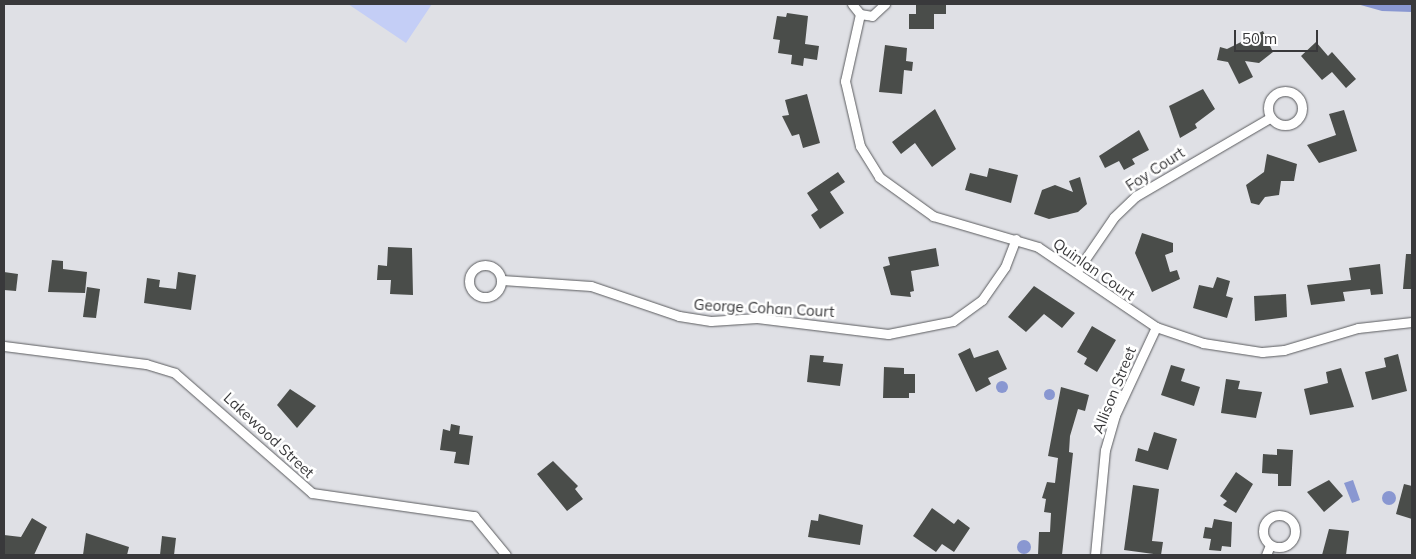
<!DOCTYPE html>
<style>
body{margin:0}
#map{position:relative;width:1416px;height:559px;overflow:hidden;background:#dfe0e5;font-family:Mulish,sans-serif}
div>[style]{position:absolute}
.green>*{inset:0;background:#c4cef6}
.water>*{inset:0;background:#8997d1}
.round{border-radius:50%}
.building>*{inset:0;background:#4a4d4a}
.roads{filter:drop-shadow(0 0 1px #5a5b5e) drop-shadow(0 0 1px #5a5b5e)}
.minor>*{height:9px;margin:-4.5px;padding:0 4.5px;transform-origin:4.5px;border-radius:4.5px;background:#fff}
.minor>.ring{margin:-4.5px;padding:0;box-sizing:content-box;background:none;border:9px solid #fff;border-radius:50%}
span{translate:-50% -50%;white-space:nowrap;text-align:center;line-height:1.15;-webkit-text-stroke:5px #fff;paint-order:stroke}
.street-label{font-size:15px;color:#39393b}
.frame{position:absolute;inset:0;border:5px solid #39393b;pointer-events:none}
.scale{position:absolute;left:1234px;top:30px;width:84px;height:22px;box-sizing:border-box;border:2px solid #39393b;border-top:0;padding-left:6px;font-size:15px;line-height:18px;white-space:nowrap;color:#39393b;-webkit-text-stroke:4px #fff;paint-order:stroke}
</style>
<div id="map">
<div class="green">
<i style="clip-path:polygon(348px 4px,432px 4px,406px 43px)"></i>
</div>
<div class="water">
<i style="clip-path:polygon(1357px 4px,1412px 4px,1412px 12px,1382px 11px)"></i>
<i class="round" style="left:996px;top:381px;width:12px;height:12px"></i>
<i class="round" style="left:1043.5px;top:388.5px;width:11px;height:11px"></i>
<i style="clip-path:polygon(1353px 480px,1360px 500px,1352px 503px,1344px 483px)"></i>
<i class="round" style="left:1382px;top:491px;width:14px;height:14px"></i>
<i class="round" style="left:1017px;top:540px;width:14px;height:14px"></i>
</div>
<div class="building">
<i style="clip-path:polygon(916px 4px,946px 4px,946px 14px,934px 14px,934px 29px,909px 29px,909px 14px,916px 14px)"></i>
<i style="clip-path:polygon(787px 13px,808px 16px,805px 44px,819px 46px,817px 60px,804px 58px,803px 66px,791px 64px,792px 55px,778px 53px,780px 40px,773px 39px,777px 16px,786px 17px)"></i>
<i style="clip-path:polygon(1263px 31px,1273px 52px,1259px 63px,1245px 61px,1253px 77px,1239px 84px,1228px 62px,1217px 60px,1220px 47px,1227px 49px)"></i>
<i style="clip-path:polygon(1316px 42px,1328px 56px,1332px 52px,1356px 79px,1346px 88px,1332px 72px,1322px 80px,1301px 56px)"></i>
<i style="clip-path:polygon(885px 45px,907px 48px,906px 61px,913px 62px,912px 71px,904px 70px,902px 94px,879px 92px)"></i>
<i style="clip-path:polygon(1203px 89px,1215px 109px,1195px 124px,1197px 128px,1180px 138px,1169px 106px)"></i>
<i style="clip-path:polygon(807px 94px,820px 143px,803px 148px,799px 134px,792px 136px,782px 116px,789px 115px,785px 100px)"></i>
<i style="clip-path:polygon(935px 109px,956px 149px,932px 167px,915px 143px,901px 154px,892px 142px)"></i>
<i style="clip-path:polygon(1344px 110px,1357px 151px,1319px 163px,1307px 145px,1336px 135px,1329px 114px)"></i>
<i style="clip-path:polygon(1139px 130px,1149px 150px,1132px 159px,1135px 164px,1124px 170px,1119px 161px,1105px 168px,1099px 156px)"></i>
<i style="clip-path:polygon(1267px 154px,1297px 164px,1294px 181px,1281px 181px,1279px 195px,1265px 197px,1259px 205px,1251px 203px,1246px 185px,1264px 172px)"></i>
<i style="clip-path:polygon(989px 168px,1018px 175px,1011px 203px,965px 190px,970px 173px,987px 177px)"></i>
<i style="clip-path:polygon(838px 172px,845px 182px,830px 192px,844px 213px,820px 229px,811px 215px,818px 210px,807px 193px)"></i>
<i style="clip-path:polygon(1080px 177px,1087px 204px,1078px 212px,1049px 219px,1034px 214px,1042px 190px,1055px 185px,1073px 192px,1069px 181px)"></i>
<i style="clip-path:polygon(1142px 233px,1173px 243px,1173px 252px,1165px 255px,1170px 272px,1177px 270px,1180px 279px,1152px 292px,1135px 253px)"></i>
<i style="clip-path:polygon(388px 247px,412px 248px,413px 295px,390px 294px,391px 280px,377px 280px,378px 265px,387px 266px)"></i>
<i style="clip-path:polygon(936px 248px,939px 266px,911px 271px,914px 291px,910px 292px,911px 297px,891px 295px,883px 267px,890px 265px,888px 257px)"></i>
<i style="clip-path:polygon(1406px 254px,1412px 254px,1412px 289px,1403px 289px)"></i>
<i style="clip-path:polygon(52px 260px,63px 261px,63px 269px,87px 272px,85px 293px,48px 292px)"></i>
<i style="clip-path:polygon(1380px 264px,1383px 294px,1371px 295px,1370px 289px,1343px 292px,1345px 301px,1311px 305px,1307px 285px,1351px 280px,1349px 268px)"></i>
<i style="clip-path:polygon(4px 272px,18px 274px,16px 291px,4px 290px)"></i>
<i style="clip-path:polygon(178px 272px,196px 275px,191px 310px,144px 303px,147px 278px,160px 280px,159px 287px,176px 289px)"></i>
<i style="clip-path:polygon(1217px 277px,1230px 281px,1226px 296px,1233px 298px,1227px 318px,1193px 308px,1199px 285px,1213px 288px)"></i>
<i style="clip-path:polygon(1034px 286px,1075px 313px,1062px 328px,1044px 314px,1026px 332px,1008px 317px)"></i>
<i style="clip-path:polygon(87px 287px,100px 289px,96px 318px,83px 317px)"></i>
<i style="clip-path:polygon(1286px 294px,1287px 317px,1255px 321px,1254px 296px)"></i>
<i style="clip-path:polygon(1092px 326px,1116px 340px,1097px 372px,1084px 364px,1087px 358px,1077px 352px)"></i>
<i style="clip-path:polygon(970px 348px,974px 358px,998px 350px,1007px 369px,988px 378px,991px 384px,976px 392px,958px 354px)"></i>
<i style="clip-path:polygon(1398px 354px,1407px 391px,1372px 400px,1365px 372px,1386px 367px,1384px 358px)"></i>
<i style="clip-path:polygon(810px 355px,824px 356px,823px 362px,843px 364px,840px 386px,807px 382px)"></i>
<i style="clip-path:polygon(1171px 365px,1185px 369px,1181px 381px,1200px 387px,1194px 406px,1161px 395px)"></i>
<i style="clip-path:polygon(884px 367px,904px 368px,904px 374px,915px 374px,915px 393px,909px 393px,909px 398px,883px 398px)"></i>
<i style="clip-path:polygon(1341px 368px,1354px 407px,1310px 415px,1304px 389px,1328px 383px,1326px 372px)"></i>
<i style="clip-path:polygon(1226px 379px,1240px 381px,1238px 389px,1262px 392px,1256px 418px,1221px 413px)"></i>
<i style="clip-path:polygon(1061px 387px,1089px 395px,1085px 411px,1078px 409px,1070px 436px,1069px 452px,1073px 453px,1062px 555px,1038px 555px,1039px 532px,1050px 532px,1051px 513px,1044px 512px,1046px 499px,1042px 498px,1047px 482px,1055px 483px,1058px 458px,1048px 456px)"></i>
<i style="clip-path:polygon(290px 389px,316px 406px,297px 428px,277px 405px)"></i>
<i style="clip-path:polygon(451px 424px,460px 426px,459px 434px,473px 436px,469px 465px,454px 463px,456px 452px,440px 450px,443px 429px,450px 431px)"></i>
<i style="clip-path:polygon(1154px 432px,1177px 439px,1168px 470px,1135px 461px,1138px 448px,1148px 451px)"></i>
<i style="clip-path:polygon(1277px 449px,1293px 450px,1291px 486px,1278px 486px,1278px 474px,1262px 473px,1263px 454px,1277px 455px)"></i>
<i style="clip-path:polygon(553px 461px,578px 486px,575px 489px,583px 499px,567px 511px,537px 474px)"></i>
<i style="clip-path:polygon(1236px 472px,1253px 484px,1236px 513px,1223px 505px,1227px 501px,1220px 496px)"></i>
<i style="clip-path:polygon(1329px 480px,1343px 496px,1324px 512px,1307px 492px)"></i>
<i style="clip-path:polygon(1404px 484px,1412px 486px,1412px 519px,1396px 514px)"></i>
<i style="clip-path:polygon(1133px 485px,1159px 489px,1152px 541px,1163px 542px,1161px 555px,1124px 550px)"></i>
<i style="clip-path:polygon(932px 508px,954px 524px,958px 519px,970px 528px,954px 552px,942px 544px,936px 552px,913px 536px)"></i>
<i style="clip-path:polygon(819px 514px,863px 525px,860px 545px,808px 537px,811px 520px,818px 521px)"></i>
<i style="clip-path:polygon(32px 518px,47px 527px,34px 555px,4px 555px,4px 535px,21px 537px)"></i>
<i style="clip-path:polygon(1214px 519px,1232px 522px,1231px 547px,1222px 546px,1221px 551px,1209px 550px,1211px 539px,1203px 538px,1205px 527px,1212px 528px)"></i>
<i style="clip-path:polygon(1329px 529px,1349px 531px,1346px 555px,1322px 555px)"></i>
<i style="clip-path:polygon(86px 533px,129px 547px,127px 555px,83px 555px)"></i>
<i style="clip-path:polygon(162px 536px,176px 538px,174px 555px,160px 555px)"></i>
</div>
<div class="roads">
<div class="minor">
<i style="left:852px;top:4px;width:13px;rotate:51deg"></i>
<i style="left:860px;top:14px;width:12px;rotate:9deg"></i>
<i style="left:872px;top:16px;width:18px;rotate:-43deg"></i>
<i style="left:860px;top:14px;width:69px;rotate:102.6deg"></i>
<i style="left:845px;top:81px;width:67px;rotate:77deg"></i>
<i style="left:860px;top:146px;width:36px;rotate:58deg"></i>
<i style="left:879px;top:177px;width:67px;rotate:35.8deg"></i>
<i style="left:933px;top:216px;width:109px;rotate:16.4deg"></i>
<i style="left:1038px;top:247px;width:143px;rotate:34.1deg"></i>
<i style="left:1156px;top:327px;width:50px;rotate:18.8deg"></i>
<i style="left:1203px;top:343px;width:60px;rotate:8.7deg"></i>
<i style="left:1262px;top:352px;width:22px;rotate:-5deg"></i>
<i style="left:1284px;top:350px;width:77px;rotate:-16.6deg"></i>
<i style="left:1358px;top:328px;width:54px;rotate:-6.3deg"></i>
<i class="ring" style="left:1268px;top:91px;width:25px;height:25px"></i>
<i class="ring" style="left:469px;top:265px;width:23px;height:23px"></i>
<i style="left:1077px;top:271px;width:65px;rotate:-55.6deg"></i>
<i style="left:1114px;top:217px;width:30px;rotate:-44deg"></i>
<i style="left:1136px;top:196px;width:156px;rotate:-30.3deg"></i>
<i style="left:502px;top:280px;width:89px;rotate:3.9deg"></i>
<i style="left:591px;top:286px;width:93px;rotate:18.8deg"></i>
<i style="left:679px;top:316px;width:32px;rotate:9deg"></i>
<i style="left:711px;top:321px;width:46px;rotate:-3.7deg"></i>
<i style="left:757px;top:318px;width:132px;rotate:7deg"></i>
<i style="left:888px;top:334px;width:66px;rotate:-11.3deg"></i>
<i style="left:953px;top:321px;width:36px;rotate:-36deg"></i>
<i style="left:982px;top:300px;width:40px;rotate:-55.1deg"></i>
<i style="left:1005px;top:267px;width:30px;rotate:-69deg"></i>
<i style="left:4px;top:346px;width:143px;rotate:7.2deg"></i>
<i style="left:146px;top:364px;width:30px;rotate:17deg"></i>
<i style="left:175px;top:373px;width:182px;rotate:41.2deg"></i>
<i style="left:312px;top:493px;width:164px;rotate:8.1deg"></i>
<i style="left:474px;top:516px;width:50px;rotate:50.6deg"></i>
<i class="ring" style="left:1263px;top:515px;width:23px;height:23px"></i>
<i style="left:1095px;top:555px;width:105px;rotate:-84.6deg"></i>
<i style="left:1105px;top:450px;width:36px;rotate:-74deg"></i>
<i style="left:1115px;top:415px;width:97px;rotate:-65deg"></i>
<i style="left:1266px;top:555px;width:11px;rotate:-68deg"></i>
</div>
</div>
<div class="street-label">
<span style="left:1155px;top:169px;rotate:-33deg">Foy Court</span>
<span style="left:1094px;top:269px;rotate:35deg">Quinlan Court</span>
<span style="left:764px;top:308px;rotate:3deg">George Cohan Court</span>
<span style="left:1114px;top:390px;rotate:-68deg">Allison Street</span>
<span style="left:269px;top:435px;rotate:43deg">Lakewood Street</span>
</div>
<div class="frame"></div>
<div class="scale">50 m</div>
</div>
